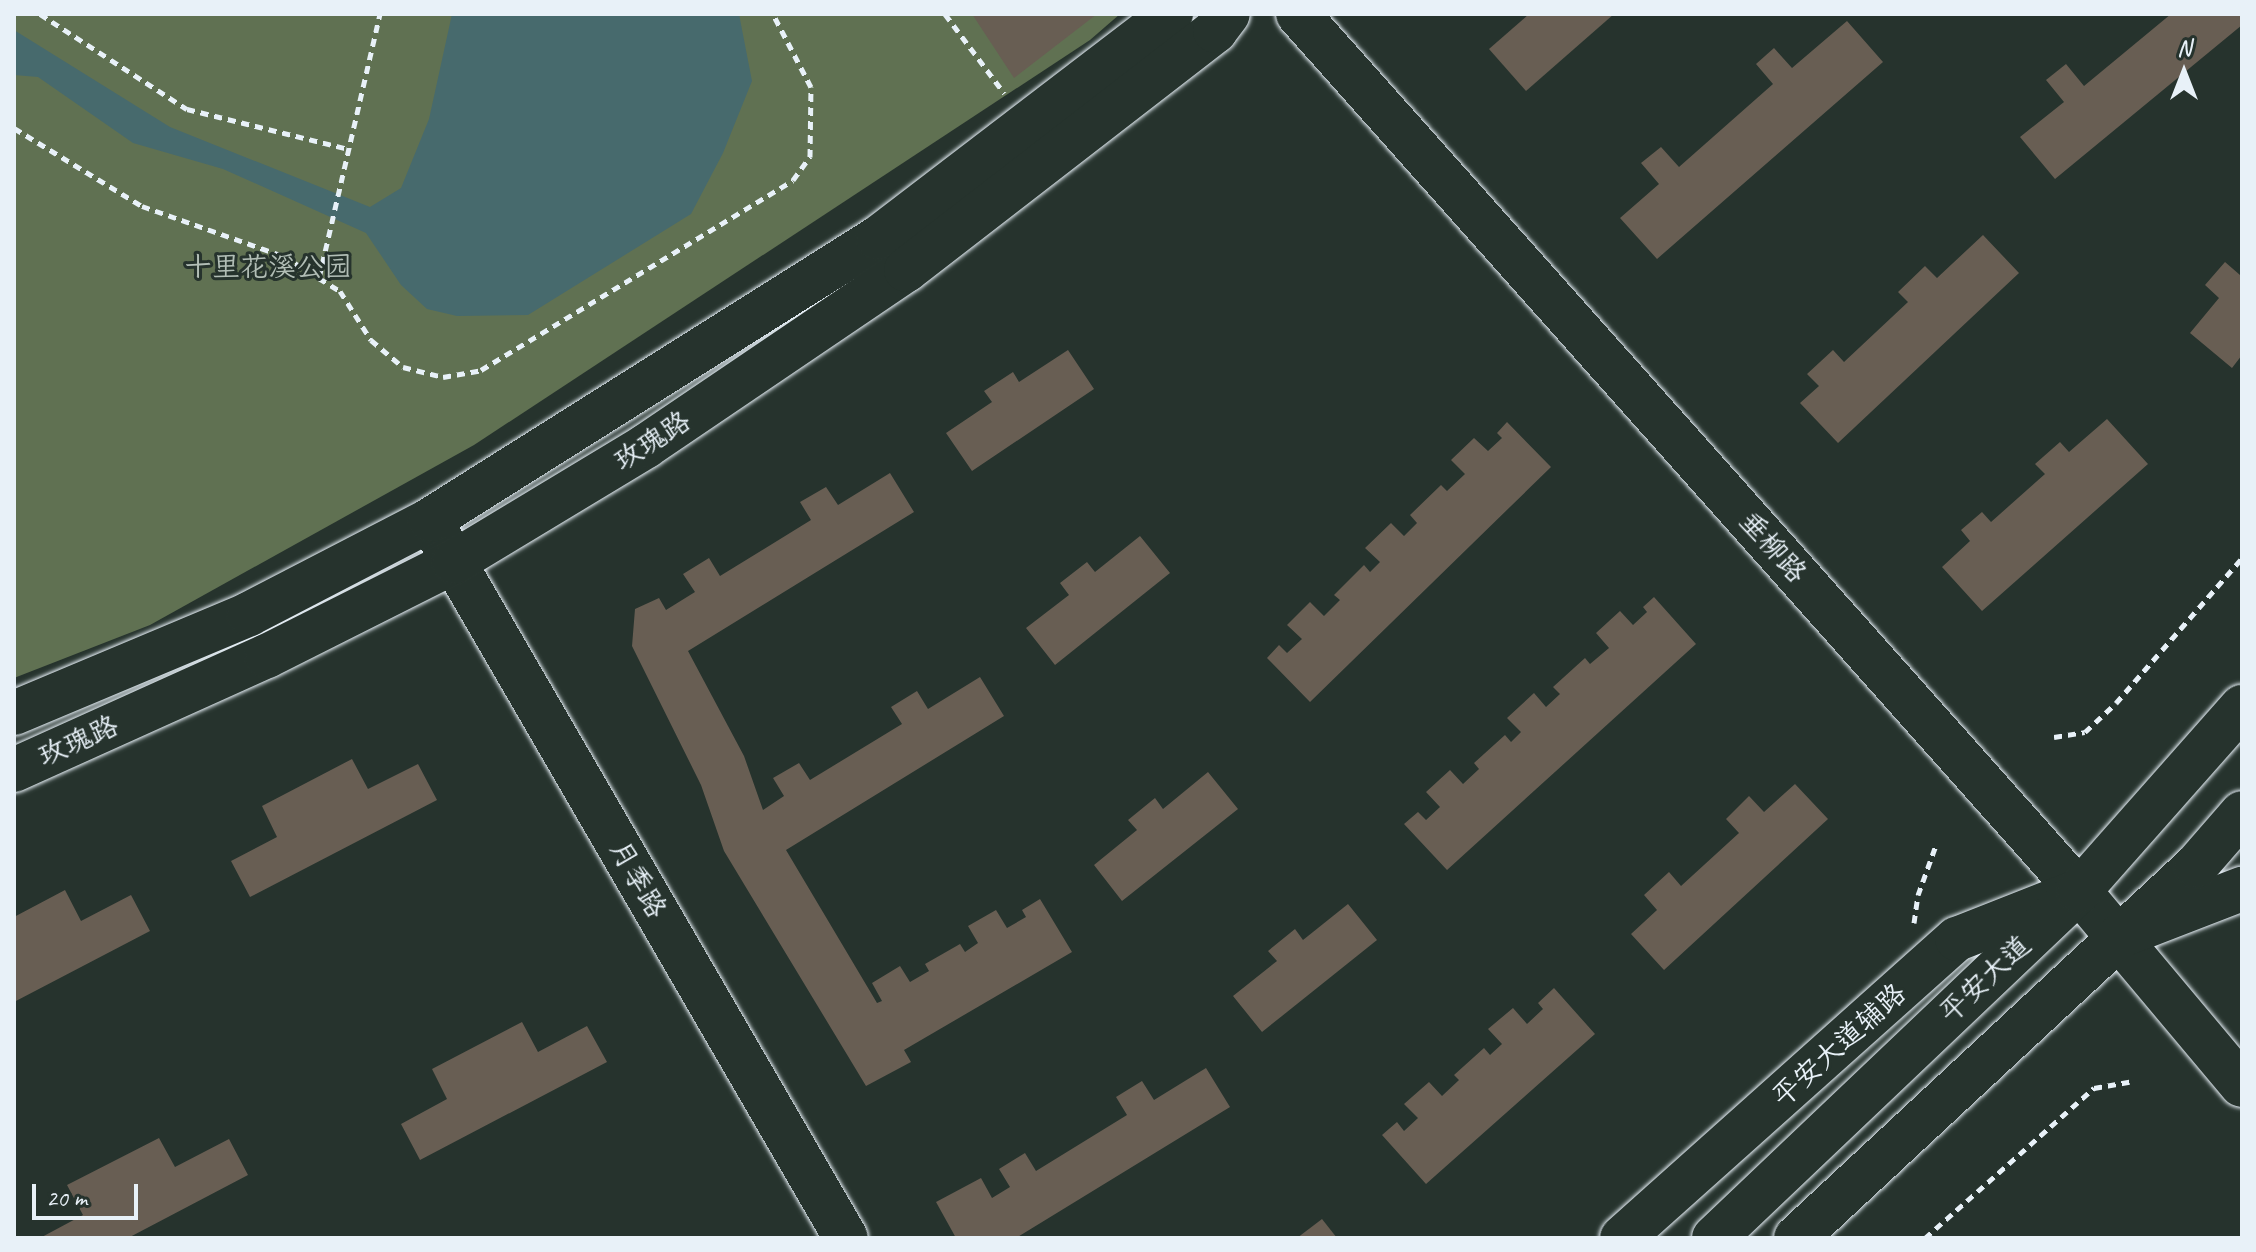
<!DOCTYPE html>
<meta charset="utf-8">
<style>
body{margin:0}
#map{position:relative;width:2256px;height:1252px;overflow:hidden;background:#26332d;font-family:Caveat,"LXGW WenKai TC",sans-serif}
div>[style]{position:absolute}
.green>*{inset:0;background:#607152}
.water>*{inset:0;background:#476a6d}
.building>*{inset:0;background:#685e53}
.path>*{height:5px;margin-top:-2.5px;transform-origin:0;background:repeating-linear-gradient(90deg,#e8f1f8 0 8px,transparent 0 14px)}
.roads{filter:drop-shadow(0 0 2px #e8f1f8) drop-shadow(0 0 2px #e8f1f8)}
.secondary>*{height:44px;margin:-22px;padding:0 22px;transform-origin:22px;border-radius:22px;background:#26332d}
.primary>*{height:44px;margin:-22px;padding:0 22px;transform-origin:22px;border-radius:22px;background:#26332d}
span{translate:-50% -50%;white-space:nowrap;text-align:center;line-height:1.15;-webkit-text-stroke:6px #26332d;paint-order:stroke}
.park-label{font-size:28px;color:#b2beb6}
.street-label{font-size:28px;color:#e8f1f8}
.frame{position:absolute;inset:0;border:16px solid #e8f1f8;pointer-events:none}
.north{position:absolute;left:2144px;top:32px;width:80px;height:80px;-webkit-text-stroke:6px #26332d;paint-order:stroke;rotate:0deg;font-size:22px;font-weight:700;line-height:32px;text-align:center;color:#e8f1f8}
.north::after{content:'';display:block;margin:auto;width:28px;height:36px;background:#e8f1f8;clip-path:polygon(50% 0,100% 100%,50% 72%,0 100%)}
.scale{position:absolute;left:32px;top:1184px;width:106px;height:36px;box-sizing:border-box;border:4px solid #e8f1f8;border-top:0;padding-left:10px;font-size:24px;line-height:28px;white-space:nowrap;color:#e8f1f8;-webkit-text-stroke:6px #26332d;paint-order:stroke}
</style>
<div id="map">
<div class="green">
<i style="clip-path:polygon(14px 14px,1120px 14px,1090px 40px,474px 445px,150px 625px,14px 678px)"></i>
</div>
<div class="water">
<i style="clip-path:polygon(452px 14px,739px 14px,752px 81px,723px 153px,691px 214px,528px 315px,457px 316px,427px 309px,401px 285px,366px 233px,223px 169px,133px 143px,38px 77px,14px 75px,14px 30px,170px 127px,370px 207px,401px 188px,429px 119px)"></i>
</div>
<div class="building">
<i style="clip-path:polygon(972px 14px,1097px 14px,1014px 78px)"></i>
<i style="clip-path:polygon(1529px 14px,1614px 14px,1526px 91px,1489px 49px)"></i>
<i style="clip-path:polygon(2171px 14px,2242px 14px,2242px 25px,2055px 179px,2020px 137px,2064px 102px,2046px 80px,2066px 64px,2084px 86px)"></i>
<i style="clip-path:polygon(1847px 21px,1883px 62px,1657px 259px,1620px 218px,1659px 184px,1641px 163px,1661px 147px,1679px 167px,1773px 84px,1756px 64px,1774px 48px,1792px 68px)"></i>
<i style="clip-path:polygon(1983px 235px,2019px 273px,1838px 443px,1800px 403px,1819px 386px,1807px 374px,1833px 350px,1844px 362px,1908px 302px,1898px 292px,1925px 266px,1937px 278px)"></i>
<i style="clip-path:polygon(2225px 262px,2240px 275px,2242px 272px,2242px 355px,2232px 368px,2190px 333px,2219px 298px,2205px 285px)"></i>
<i style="clip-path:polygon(1068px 350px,1094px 389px,972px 471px,946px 433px,992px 402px,984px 391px,1013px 372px,1019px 382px)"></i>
<i style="clip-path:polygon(2107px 419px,2148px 464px,1982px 611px,1942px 567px,1970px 541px,1961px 530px,1982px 512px,1991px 522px,2045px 474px,2035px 464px,2060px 442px,2069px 452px)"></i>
<i style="clip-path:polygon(1507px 422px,1551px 467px,1310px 702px,1267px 658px,1279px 645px,1287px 653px,1302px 639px,1287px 625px,1310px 602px,1324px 616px,1340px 600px,1334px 595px,1364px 565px,1370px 572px,1380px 562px,1365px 548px,1391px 523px,1404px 536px,1417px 523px,1410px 515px,1441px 485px,1447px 491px,1465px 474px,1451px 460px,1474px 438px,1488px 451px,1502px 438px,1497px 433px)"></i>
<i style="clip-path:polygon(890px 473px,914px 512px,688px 651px,744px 756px,763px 810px,784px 796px,773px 778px,799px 763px,810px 780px,902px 724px,891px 707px,917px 691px,928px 709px,980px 677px,1004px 716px,786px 850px,877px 1003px,882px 1001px,872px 983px,900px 966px,910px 982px,929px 971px,925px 964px,960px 944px,965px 952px,978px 943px,968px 926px,996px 910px,1007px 928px,1026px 917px,1022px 910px,1040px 899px,1072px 952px,904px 1050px,911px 1062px,866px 1086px,724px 851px,701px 785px,632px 646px,635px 609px,659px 598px,666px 610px,695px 592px,683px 574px,709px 558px,720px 576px,811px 520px,800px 502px,826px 487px,838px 505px)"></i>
<i style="clip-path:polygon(1140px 536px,1170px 573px,1055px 665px,1026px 628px,1069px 595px,1060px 583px,1087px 562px,1095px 572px)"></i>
<i style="clip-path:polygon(1654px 597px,1696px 644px,1447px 870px,1404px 824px,1418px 812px,1426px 820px,1440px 807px,1426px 792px,1450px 770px,1463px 784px,1479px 769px,1474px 763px,1505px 735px,1511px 742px,1521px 732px,1507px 718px,1534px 693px,1546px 707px,1560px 694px,1553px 687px,1585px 658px,1590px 664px,1609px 648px,1596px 633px,1620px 611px,1633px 625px,1647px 612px,1643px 607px)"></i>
<i style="clip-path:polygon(352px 759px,368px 789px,418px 764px,437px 800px,250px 897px,231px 861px,277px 837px,262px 806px)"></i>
<i style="clip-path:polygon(1208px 772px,1238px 809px,1122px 901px,1094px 865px,1137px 830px,1128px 820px,1155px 798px,1163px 809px)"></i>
<i style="clip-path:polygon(1795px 784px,1828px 819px,1664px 970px,1631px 934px,1657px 910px,1644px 895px,1669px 872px,1681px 886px,1739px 833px,1726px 819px,1749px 796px,1764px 812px)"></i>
<i style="clip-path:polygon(65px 890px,81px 921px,131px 895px,150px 931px,14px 1002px,14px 917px)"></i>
<i style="clip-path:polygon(1348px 904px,1377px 940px,1262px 1032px,1233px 996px,1277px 961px,1268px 951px,1295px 929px,1303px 940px)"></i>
<i style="clip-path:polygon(1554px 988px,1595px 1034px,1426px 1184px,1382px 1135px,1397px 1122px,1404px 1131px,1418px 1118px,1404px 1104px,1429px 1082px,1442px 1096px,1459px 1080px,1454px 1075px,1484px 1048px,1490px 1055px,1502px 1044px,1488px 1029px,1513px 1008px,1527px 1024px,1543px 1009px,1538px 1003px)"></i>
<i style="clip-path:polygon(522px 1022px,538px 1052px,587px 1026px,607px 1062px,420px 1160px,401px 1124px,447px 1099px,432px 1069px)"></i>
<i style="clip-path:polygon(1206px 1068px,1230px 1107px,1016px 1238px,956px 1238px,936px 1202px,981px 1178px,992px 1198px,1010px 1187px,999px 1169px,1025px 1153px,1036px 1171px,1127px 1115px,1116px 1097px,1142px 1081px,1154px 1100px)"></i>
<i style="clip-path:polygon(159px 1138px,175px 1167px,229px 1139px,248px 1175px,128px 1238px,40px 1238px,83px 1215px,67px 1185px)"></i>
<i style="clip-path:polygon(1322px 1219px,1337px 1238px,1297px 1238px)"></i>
</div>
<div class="path">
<i style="left:40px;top:14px;width:175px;rotate:32.9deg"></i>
<i style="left:187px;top:109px;width:167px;rotate:13.9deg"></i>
<i style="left:945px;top:14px;width:99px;rotate:53.2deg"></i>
<i style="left:14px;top:128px;width:150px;rotate:31.4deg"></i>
<i style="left:142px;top:206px;width:150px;rotate:19.5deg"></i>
<i style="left:283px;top:256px;width:67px;rotate:31.6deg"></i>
<i style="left:340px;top:291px;width:58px;rotate:57.7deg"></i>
<i style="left:371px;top:340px;width:42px;rotate:40.2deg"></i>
<i style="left:403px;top:367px;width:41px;rotate:14deg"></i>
<i style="left:443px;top:377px;width:39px;rotate:-10deg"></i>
<i style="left:481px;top:370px;width:365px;rotate:-31.3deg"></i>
<i style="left:793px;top:180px;width:29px;rotate:-54deg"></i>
<i style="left:810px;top:157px;width:70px;rotate:-89.2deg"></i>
<i style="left:811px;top:87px;width:82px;rotate:-117.5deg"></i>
<i style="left:319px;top:278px;width:271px;rotate:-77deg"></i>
<i style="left:2054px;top:737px;width:31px;rotate:-9deg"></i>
<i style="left:2085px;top:732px;width:42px;rotate:-43.1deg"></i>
<i style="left:2116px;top:703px;width:192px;rotate:-49deg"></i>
<i style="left:1914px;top:923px;width:28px;rotate:-82deg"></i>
<i style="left:1918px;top:895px;width:53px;rotate:-70.2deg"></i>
<i style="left:1925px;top:1238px;width:226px;rotate:-41.6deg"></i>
<i style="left:2094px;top:1088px;width:36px;rotate:-10deg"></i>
</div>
<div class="roads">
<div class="secondary">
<i style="left:1298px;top:14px;width:1174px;rotate:48.31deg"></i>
<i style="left:2079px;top:891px;width:253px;rotate:50deg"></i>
<i style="left:439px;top:536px;width:811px;rotate:59.9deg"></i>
<i style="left:14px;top:713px;width:255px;rotate:-22.8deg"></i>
<i style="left:249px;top:614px;width:204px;rotate:-27.4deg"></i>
<i style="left:430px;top:520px;width:529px;rotate:-32.19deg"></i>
<i style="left:878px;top:238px;width:369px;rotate:-37.4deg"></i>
<i style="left:14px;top:770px;width:277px;rotate:-24.3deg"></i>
<i style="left:267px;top:656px;width:209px;rotate:-26.7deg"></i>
<i style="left:454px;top:562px;width:224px;rotate:-31.1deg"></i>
<i style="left:646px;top:446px;width:314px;rotate:-34.1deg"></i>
<i style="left:906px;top:270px;width:391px;rotate:-37.7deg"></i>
<i style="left:1215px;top:31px;width:21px;rotate:-53deg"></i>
<i style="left:2120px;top:936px;width:131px;rotate:-21.1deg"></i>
<i style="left:1622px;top:1238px;width:449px;rotate:-41.8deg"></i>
<i style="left:1957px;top:939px;width:131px;rotate:-21.5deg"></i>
</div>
<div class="primary">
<i style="left:1714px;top:1238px;width:504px;rotate:-43.55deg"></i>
<i style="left:2079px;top:891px;width:246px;rotate:-48.5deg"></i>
<i style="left:1796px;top:1238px;width:546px;rotate:-42.92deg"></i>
<i style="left:2196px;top:866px;width:70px;rotate:-49deg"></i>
</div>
</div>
<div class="park-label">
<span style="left:268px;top:267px">十里花溪公园</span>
</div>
<div class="street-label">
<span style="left:652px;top:441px;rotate:-33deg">玫瑰路</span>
<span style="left:1773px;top:547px;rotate:48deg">垂柳路</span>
<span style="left:78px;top:741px;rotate:-24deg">玫瑰路</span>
<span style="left:638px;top:879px;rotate:60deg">月季路</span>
<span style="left:1985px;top:979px;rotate:-43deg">平安大道</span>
<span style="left:1839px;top:1045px;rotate:-42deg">平安大道辅路</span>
</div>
<div class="frame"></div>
<div class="north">N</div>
<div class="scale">20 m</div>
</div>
